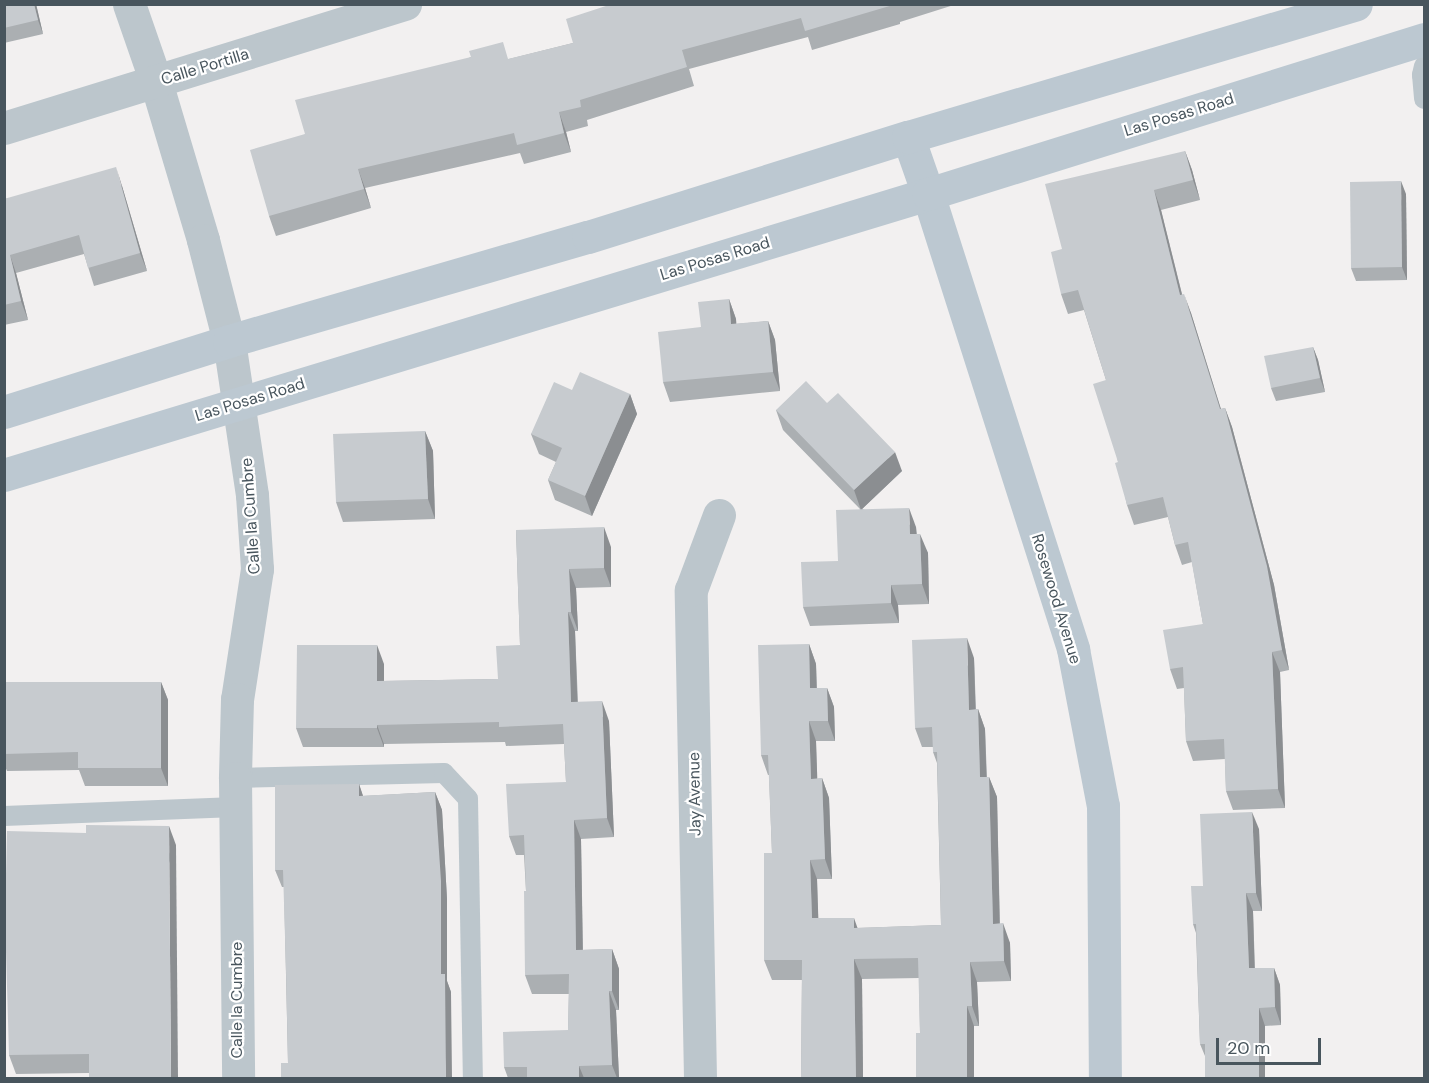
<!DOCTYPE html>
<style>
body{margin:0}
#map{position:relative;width:1429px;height:1083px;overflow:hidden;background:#f2f0f0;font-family:"DM Sans",sans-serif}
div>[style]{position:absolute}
.lane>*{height:20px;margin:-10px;padding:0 10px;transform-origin:10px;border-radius:10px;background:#bcc6cc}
.street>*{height:33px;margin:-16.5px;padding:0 16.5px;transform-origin:16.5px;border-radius:16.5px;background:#bcc6cc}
.secondary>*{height:33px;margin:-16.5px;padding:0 16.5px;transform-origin:16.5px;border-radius:16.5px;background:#bcc8d1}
.wall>*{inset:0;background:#abafb2}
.shaded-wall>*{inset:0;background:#8b8e91}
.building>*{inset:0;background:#c7cbcf}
span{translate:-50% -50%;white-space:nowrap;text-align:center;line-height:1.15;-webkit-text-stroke:4.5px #fff;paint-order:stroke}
.street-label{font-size:16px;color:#48555d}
.frame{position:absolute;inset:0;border:6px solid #48555d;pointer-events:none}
.scale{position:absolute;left:1216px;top:1038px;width:105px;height:27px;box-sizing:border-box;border:3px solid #48555d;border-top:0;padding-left:8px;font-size:18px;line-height:21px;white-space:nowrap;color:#48555d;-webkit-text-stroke:4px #fff;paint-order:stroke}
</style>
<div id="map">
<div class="lane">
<i style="left:1424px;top:66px;width:9px;rotate:103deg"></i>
<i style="left:1422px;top:75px;width:24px;rotate:85deg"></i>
<i style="left:235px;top:778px;width:209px;rotate:-1.4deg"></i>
<i style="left:444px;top:773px;width:35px;rotate:47deg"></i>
<i style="left:468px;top:799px;width:279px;rotate:89deg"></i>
<i style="left:4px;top:816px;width:232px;rotate:-2.2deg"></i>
</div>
<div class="street">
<i style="left:129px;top:4px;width:83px;rotate:70.9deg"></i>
<i style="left:156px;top:82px;width:165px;rotate:73.4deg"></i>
<i style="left:203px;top:240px;width:104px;rotate:75.6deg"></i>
<i style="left:229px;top:341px;width:156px;rotate:81.5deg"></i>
<i style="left:252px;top:495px;width:74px;rotate:86.1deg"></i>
<i style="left:257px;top:569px;width:132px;rotate:98.7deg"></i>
<i style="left:237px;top:699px;width:79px;rotate:91.5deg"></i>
<i style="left:235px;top:778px;width:300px;rotate:89.4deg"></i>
<i style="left:4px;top:128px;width:420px;rotate:-17.2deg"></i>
<i style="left:700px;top:1078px;width:488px;rotate:-91.1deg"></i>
<i style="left:691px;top:590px;width:80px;rotate:-69.5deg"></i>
</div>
<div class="secondary">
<i style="left:908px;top:137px;width:60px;rotate:70.7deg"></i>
<i style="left:928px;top:194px;width:478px;rotate:72.3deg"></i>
<i style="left:1073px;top:649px;width:160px;rotate:79.2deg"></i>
<i style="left:1103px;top:806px;width:272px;rotate:89.6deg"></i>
<i style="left:4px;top:412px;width:236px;rotate:-17.5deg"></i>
<i style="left:229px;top:341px;width:374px;rotate:-16.2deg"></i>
<i style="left:588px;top:237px;width:335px;rotate:-17.4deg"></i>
<i style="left:908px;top:137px;width:467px;rotate:-16.5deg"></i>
<i style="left:4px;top:475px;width:966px;rotate:-16.92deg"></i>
<i style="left:928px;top:194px;width:520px;rotate:-17.35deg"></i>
</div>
<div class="wall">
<i style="clip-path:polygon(4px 4px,36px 4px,43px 34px,4px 43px)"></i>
<i style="clip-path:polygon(612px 4px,957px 4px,900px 22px,900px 24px,812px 50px,808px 37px,689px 69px,694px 86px,587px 120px,588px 126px,566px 132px,571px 152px,524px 164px,520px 153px,365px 188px,371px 208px,276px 236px,269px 216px,305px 134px,471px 57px,509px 59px,573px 43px)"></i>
<i style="clip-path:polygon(1185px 151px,1192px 170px,1200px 200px,1161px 210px,1182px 294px,1191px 313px,1221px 409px,1225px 408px,1232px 427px,1274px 585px,1289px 670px,1280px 672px,1285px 808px,1233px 810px,1226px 791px,1225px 759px,1193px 761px,1186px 741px,1184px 688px,1177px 689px,1170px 669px,1203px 624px,1192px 562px,1182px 565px,1175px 545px,1168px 517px,1134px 525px,1127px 505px,1118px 462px,1106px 380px,1084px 310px,1068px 314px,1061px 294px,1062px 249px)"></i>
<i style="clip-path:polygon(122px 186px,147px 271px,94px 286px,84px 254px,16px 273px,28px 320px,4px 325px,4px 199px)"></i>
<i style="clip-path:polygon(1406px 194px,1407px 280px,1356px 281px,1351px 268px)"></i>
<i style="clip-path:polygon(729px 299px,736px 319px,736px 324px,768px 321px,775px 340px,780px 391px,670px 402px,663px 382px,701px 327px)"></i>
<i style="clip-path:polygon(1313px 347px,1318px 360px,1325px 392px,1276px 401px,1271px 388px)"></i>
<i style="clip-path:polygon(572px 390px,630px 394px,637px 414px,592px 516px,555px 500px,548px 480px,556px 462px,539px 454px,531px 434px)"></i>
<i style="clip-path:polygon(827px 403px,902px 471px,862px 509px,916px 527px,917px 534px,928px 553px,929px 604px,898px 605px,899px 623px,810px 626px,803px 607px,838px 561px,860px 509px,783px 430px,776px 410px)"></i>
<i style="clip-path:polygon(425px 431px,433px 451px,435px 519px,343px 522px,336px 502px)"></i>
<i style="clip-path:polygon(516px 530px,611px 547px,611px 587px,576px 588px,578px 631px,575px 631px,578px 702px,609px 721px,614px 837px,581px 839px,583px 950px,612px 949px,619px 969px,619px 1010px,616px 1010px,619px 1078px,508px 1078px,504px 1067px,568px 1030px,569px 994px,532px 994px,525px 975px,526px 891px,524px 855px,516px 855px,509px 836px,566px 782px,564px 744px,506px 746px,505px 742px,384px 744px,384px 747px,303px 747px,296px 728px,384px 664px,384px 681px,498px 679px,520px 645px)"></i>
<i style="clip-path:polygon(809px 644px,816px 664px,817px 688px,827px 688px,834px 707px,835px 741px,816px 741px,817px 779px,822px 778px,829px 798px,832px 879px,817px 879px,818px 918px,858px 928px,941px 925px,937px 763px,933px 752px,933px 747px,922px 747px,915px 728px,974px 658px,976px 709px,978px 709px,985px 729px,987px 777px,989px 777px,997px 797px,1000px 924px,1010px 943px,1011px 981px,977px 982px,979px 1026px,974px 1026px,974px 1078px,916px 1078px,920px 1033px,919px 978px,862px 979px,863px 1078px,801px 1078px,802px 980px,772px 980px,764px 960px,772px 853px,769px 775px,768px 775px,761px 755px)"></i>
<i style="clip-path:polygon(4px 682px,161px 682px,168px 700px,168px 786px,85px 786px,79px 770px,7px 771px,4px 764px)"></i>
<i style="clip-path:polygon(359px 784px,363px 796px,435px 792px,442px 810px,447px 899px,447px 981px,451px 992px,288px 1063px,284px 887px,282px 887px,275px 870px)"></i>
<i style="clip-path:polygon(1259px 829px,1262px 911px,1253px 911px,1255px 968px,1274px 968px,1280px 985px,1281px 1025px,1265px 1026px,1265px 1078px,1205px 1078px,1205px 1056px,1200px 1044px,1196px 933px,1193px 924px,1203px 886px)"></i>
<i style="clip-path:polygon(176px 845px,89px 1073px,16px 1074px,9px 1055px)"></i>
</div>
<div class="shaded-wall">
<i style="clip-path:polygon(34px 4px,36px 4px,43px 34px,38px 20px)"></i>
<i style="clip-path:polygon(559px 112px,566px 132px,571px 152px,564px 133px)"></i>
<i style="clip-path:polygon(1185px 151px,1192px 170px,1200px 200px,1193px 180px)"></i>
<i style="clip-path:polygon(116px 167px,122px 186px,147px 271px,140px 253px)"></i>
<i style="clip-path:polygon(358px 169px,365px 188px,371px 208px,364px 189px)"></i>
<i style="clip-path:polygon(1401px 181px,1406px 194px,1407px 280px,1402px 267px)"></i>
<i style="clip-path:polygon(1154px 190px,1161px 210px,1187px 315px,1180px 295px)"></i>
<i style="clip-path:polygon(10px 255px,16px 273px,28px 320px,21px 301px)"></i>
<i style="clip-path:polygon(1184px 294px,1191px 313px,1227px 429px,1220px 409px)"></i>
<i style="clip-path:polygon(729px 299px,736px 319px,738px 344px,731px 324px)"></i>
<i style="clip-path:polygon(768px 321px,775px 340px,780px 391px,773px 372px)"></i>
<i style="clip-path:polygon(1313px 347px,1318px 360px,1325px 392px,1320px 378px)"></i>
<i style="clip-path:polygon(630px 394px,637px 414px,592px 516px,585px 496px)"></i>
<i style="clip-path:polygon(1225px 408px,1232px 427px,1274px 585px,1289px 670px,1282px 650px)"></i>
<i style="clip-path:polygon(425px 431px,433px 451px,435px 519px,428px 499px)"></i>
<i style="clip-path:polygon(895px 452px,902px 471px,861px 510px,854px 490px)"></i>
<i style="clip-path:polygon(909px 508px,916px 527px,917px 554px,910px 534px)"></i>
<i style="clip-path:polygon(604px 527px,611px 547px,611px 587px,604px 568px)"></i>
<i style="clip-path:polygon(920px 534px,928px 553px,929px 604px,922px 584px)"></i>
<i style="clip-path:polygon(569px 569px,576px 588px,578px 631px,571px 612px)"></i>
<i style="clip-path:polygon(891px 585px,898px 605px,899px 623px,891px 603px)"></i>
<i style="clip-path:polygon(568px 612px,575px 631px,578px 721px,571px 702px)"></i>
<i style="clip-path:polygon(967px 638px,974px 658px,976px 729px,969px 710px)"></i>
<i style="clip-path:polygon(809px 644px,816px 664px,817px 708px,810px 688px)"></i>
<i style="clip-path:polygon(377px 645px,384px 664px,384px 700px,377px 681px)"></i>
<i style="clip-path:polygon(1272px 652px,1280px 672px,1285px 808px,1278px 789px)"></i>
<i style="clip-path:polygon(161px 682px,168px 700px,168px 786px,161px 768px)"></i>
<i style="clip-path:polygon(827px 688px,834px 707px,835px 741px,828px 721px)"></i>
<i style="clip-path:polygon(602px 701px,609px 721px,614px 837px,607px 818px)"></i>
<i style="clip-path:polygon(978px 709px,985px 729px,987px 797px,980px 777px)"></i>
<i style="clip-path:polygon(809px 721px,816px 741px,818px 799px,811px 779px)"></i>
<i style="clip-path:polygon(377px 725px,384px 744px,384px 747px,377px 728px)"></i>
<i style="clip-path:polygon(989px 777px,997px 797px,1000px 943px,993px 924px)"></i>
<i style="clip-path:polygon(822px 778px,829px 798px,832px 879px,825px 859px)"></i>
<i style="clip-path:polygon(359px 784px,365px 802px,359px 796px)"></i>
<i style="clip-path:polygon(435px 792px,442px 810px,447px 899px,447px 981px,451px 992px,452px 1078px,446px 1078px,441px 974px)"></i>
<i style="clip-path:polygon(1252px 812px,1259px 829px,1262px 911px,1256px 893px)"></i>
<i style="clip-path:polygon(574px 820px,581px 839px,583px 969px,576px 950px)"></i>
<i style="clip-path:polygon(169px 826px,176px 845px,178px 1078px,171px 1078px)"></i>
<i style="clip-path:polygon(810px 860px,817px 879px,819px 938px,812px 918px)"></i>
<i style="clip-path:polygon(1246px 893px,1253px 911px,1255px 986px,1249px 968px)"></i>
<i style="clip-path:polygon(854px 918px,861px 938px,854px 928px)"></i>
<i style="clip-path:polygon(1003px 923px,1010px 943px,1011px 981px,1004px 961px)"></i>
<i style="clip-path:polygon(612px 949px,619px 969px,619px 1010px,612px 991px)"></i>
<i style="clip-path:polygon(854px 959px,862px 979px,863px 1078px,856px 1078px)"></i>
<i style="clip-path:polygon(970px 962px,977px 982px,979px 1026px,972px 1006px)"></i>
<i style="clip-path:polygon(1274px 968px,1280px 985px,1281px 1025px,1275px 1007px)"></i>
<i style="clip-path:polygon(609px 991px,616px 1010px,619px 1078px,617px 1078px,612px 1065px)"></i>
<i style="clip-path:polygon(967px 1006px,974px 1026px,974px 1078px,967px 1078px)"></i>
<i style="clip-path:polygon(1259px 1008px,1265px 1026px,1265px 1078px,1259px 1078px)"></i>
<i style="clip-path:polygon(579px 1066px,584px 1078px,579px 1078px)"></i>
</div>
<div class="building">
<i style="clip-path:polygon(4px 4px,34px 4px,38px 20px,4px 28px)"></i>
<i style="clip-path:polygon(612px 4px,893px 5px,805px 31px,801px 18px,682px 50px,687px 67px,580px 100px,581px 107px,559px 112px,564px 133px,517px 145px,514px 133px,358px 169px,364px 189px,269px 216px,250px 150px,305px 134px,295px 100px,471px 57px,469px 51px,503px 42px,508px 59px,573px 43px,566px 19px)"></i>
<i style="clip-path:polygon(1185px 151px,1193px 180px,1154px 190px,1180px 295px,1184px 294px,1220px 409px,1225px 408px,1267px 566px,1282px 650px,1272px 652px,1278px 789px,1226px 791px,1224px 739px,1186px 741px,1183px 667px,1170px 669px,1163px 630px,1203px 624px,1188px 542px,1175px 545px,1163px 497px,1127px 505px,1115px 463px,1118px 462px,1093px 384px,1106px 380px,1078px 290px,1061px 294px,1051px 252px,1062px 249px,1045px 184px)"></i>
<i style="clip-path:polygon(116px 167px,140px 253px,88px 268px,79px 235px,10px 255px,21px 301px,4px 305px,4px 199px)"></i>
<i style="clip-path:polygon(1401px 181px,1402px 267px,1351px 268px,1350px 182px)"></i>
<i style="clip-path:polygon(729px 299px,731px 324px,768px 321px,773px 372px,663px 382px,658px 332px,701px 327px,698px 302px)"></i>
<i style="clip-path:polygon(1313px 347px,1320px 378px,1271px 388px,1264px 356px)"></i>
<i style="clip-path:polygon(580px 372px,630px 394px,585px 496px,548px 480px,562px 448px,531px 434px,554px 382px,572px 390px)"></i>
<i style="clip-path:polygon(806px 381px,827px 403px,838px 393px,895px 452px,854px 490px,776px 410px)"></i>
<i style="clip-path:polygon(425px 431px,428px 499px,336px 502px,333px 434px)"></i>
<i style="clip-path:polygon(909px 508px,910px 534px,920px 534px,922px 584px,891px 585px,891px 603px,803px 607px,801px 562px,838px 561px,836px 510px)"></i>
<i style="clip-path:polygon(604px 527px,604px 568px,569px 569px,571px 612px,568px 612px,571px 702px,602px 701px,607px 818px,574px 820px,576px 950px,612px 949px,612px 991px,609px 991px,612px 1065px,579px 1066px,579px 1078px,527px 1078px,527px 1067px,504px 1067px,503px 1032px,568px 1030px,569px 974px,525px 975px,524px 891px,526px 891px,524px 835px,509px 836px,506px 784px,566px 782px,563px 724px,499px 727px,499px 722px,377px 725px,377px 728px,296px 728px,297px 645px,377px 645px,377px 681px,498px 679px,496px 646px,520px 645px,516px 530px)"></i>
<i style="clip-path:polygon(967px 638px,969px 710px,978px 709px,980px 777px,989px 777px,993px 924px,1003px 923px,1004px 961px,970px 962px,972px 1006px,967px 1006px,967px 1078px,916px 1078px,916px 1033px,920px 1033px,918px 958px,854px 959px,856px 1078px,801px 1078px,802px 960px,764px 960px,764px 853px,772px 853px,768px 755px,761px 755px,758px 645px,809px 644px,810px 688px,827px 688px,828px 721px,809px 721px,811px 779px,822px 778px,825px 859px,810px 860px,812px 918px,854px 918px,854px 928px,941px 925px,937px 752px,933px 752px,932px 727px,915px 728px,912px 640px)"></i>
<i style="clip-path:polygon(4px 682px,161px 682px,161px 768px,78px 768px,78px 752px,4px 754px)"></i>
<i style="clip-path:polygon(359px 784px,359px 796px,435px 792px,441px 881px,441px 974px,445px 974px,446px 1078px,281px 1078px,281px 1063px,288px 1063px,286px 971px,283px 870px,275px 870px,275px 785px)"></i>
<i style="clip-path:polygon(1252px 812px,1256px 893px,1246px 893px,1249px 968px,1274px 968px,1275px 1007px,1259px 1008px,1259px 1078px,1205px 1078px,1205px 1044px,1200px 1044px,1196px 924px,1193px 924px,1191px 886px,1203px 886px,1200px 814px)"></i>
<i style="clip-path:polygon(86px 825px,169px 826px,171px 1078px,89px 1078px,89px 1054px,9px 1055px,5px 917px,7px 831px,86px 833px)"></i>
</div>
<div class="street-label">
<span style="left:205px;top:67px;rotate:-17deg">Calle Portilla</span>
<span style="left:1179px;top:115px;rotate:-17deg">Las Posas Road</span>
<span style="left:715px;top:259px;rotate:-17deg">Las Posas Road</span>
<span style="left:250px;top:400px;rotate:-17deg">Las Posas Road</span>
<span style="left:251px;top:516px;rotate:-94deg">Calle la Cumbre</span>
<span style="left:1056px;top:599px;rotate:73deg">Rosewood Avenue</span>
<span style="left:695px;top:794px;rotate:-91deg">Jay Avenue</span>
<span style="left:237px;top:1000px;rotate:-90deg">Calle la Cumbre</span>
</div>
<div class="frame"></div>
<div class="scale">20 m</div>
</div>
